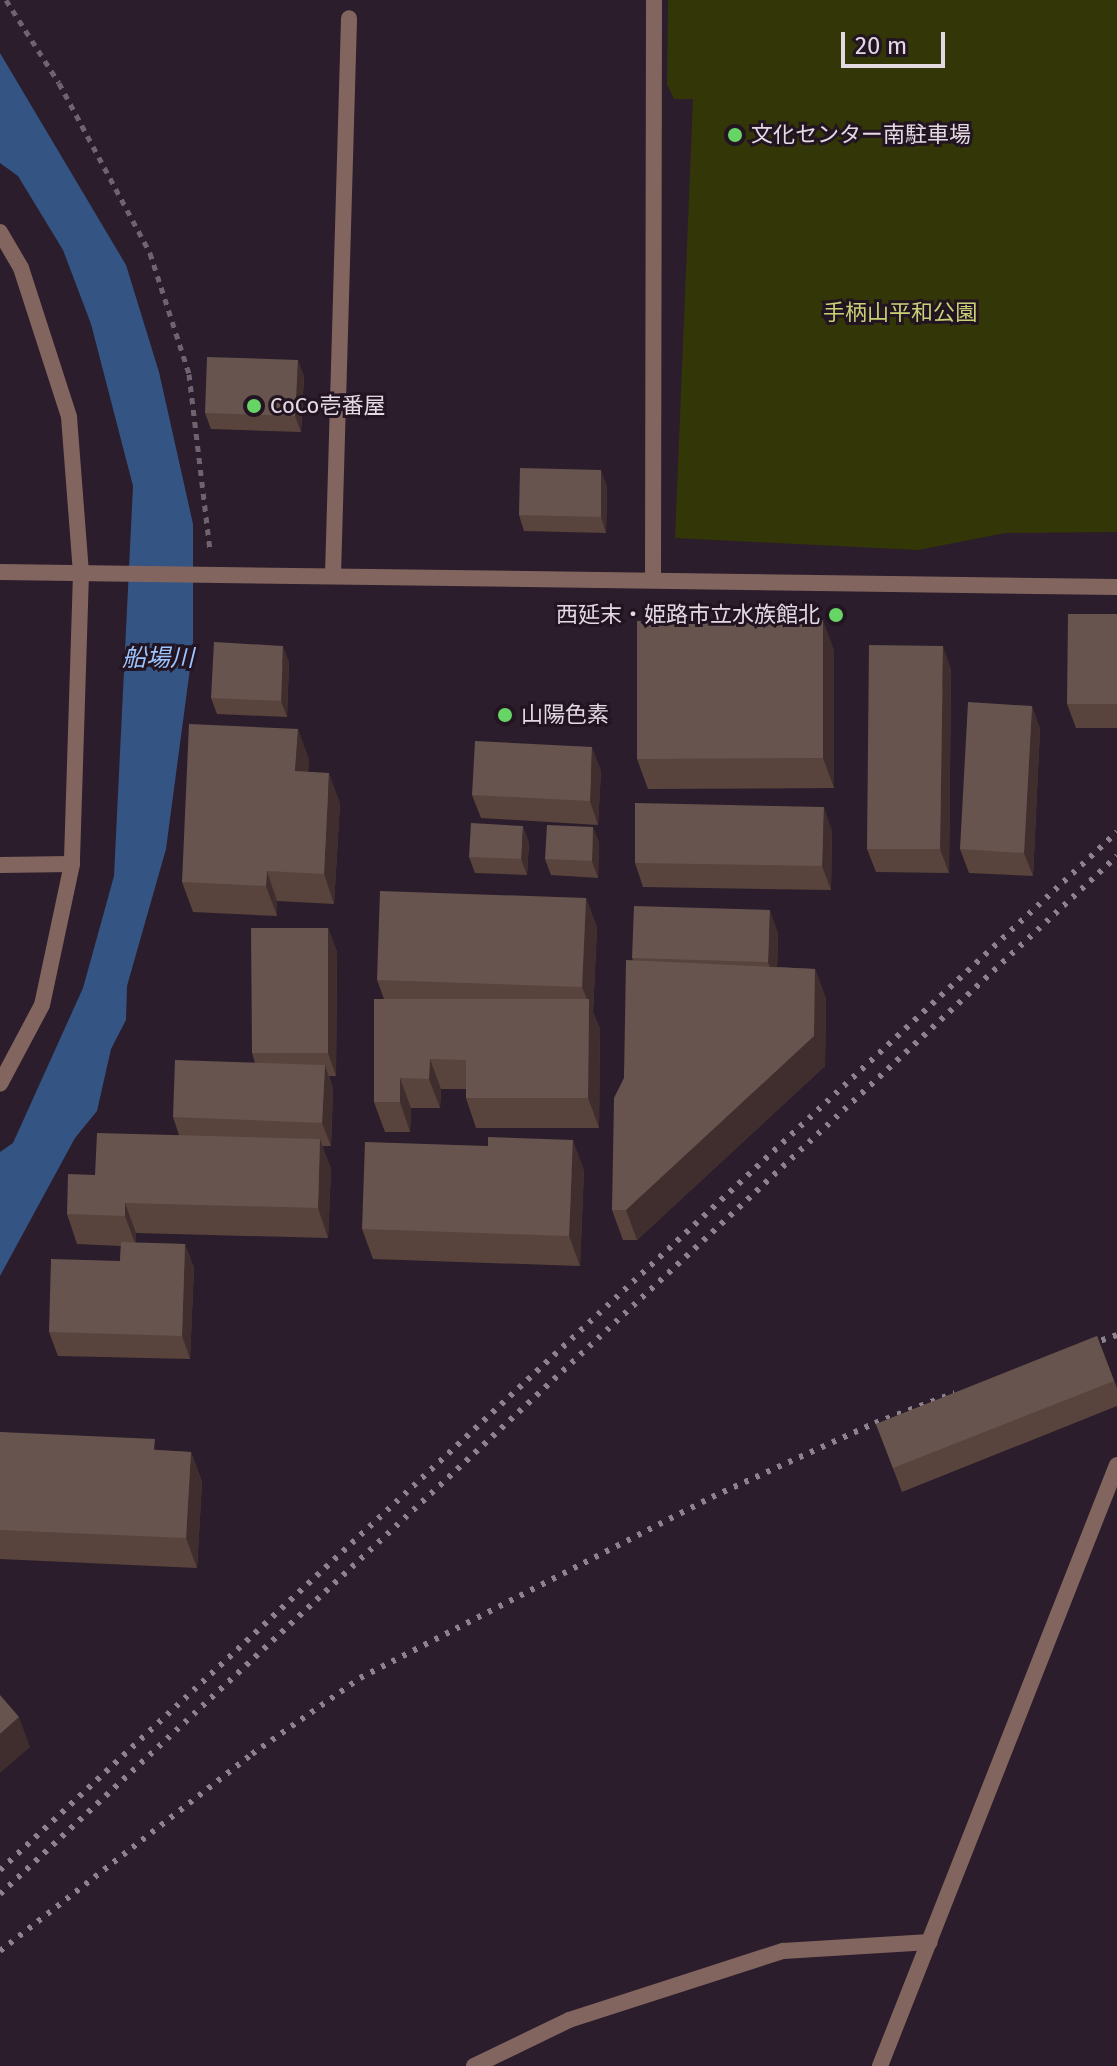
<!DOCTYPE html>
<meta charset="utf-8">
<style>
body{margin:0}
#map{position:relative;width:1117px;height:2066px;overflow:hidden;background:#2b1d2b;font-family:"Fira Sans","Noto Sans JP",sans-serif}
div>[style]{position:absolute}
.green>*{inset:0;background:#333607}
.water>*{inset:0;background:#345483}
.path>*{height:5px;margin-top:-2.5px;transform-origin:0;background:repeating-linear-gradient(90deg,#6f636f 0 6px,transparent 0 12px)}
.minor>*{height:16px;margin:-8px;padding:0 8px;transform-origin:8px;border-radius:8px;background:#83655f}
.tertiary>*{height:16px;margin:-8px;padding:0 8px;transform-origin:8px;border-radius:8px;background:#83655f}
.rail>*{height:6px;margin-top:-3px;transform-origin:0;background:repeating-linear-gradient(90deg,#8e828e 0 4px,transparent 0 12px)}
.wall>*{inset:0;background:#58443d}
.shaded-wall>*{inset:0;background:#402e2e}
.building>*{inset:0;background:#67544e}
.dots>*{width:22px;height:22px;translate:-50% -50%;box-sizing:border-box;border:4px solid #221421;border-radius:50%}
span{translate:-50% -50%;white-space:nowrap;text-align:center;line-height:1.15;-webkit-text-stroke:6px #221421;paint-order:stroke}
.poi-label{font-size:22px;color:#e3d9e3}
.left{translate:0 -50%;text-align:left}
.right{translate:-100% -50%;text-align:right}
.park-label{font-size:22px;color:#c8d175}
.water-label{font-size:24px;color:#9cc4fe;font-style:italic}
.scale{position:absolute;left:841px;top:32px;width:104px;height:36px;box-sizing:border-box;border:4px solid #e3d9e3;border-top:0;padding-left:10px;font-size:24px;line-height:28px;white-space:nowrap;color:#e3d9e3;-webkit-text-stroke:6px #221421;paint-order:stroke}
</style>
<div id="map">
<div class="green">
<i style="clip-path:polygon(668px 0,1117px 0,1117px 532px,1005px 533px,918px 550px,675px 538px,693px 99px,674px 99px,667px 84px)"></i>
</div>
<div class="water">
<i style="clip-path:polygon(0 53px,126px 265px,159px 372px,193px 524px,193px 646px,166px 849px,127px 986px,126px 1020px,111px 1049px,97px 1111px,75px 1138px,0 1276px,0 1152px,13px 1143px,83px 988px,114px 876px,133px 486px,91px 324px,63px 250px,18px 176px,0 163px)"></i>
</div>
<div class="path">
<i style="left:6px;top:0;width:98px;rotate:57.4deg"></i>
<i style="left:59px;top:83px;width:193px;rotate:61.8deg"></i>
<i style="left:150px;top:253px;width:127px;rotate:72.1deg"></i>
<i style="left:189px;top:374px;width:176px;rotate:83.2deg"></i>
</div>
<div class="minor">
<i style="left:0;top:232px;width:42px;rotate:59.7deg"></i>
<i style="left:21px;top:268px;width:157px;rotate:72.1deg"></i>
<i style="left:69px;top:417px;width:156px;rotate:85.6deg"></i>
<i style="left:81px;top:573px;width:291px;rotate:91.8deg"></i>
<i style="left:72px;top:864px;width:144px;rotate:102deg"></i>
<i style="left:42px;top:1005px;width:89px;rotate:118deg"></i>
<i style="left:333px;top:575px;width:557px;rotate:-88.35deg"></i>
<i style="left:653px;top:579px;width:579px;rotate:-89.9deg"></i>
<i style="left:0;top:865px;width:72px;rotate:-0.8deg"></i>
<i style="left:474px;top:2066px;width:106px;rotate:-25.8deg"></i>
<i style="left:569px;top:2020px;width:225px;rotate:-17.9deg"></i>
<i style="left:783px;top:1951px;width:147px;rotate:-3.5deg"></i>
<i style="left:880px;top:2066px;width:646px;rotate:-68.48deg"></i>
</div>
<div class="tertiary">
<i style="left:0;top:572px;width:1117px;rotate:0.77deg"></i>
</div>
<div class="rail">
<i style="left:1079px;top:1348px;width:40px;rotate:-18.9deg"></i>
<i style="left:0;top:1870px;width:1525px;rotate:-42.9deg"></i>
<i style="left:0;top:1894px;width:1525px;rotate:-42.9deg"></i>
<i style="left:0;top:1951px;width:320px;rotate:-38deg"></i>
<i style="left:252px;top:1754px;width:132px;rotate:-35.1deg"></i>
<i style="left:360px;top:1678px;width:396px;rotate:-27.2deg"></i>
<i style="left:712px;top:1497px;width:179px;rotate:-24.4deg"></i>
<i style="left:875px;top:1423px;width:85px;rotate:-20.6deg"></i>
</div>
<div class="wall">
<i style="clip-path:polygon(304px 376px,301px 432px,211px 429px,205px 413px)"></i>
<i style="clip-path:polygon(607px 486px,606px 533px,524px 531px,519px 515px)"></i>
<i style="clip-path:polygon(1117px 614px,1117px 728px,1076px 728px,1067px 704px)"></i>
<i style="clip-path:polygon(834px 650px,834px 788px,648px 789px,637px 759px)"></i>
<i style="clip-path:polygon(289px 662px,287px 717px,217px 714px,211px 698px)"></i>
<i style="clip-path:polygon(951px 669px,949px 873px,876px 872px,867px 849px)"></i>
<i style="clip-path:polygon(1032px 706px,1040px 729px,1033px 876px,969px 873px,960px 849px)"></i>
<i style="clip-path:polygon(309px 759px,308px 772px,340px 803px,334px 904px,277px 901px,277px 916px,193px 912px,182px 882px)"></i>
<i style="clip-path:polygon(601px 770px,598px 825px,481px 818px,472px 795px)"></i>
<i style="clip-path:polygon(593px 827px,599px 843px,598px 878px,551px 875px,545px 859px)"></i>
<i style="clip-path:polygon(832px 831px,831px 890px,643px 887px,635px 863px)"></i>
<i style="clip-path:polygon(529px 842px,527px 875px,475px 873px,469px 857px)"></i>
<i style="clip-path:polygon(586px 898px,597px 928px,593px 1012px,600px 1029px,599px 1128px,476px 1128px,466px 1098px,466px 1089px,441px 1089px,440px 1108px,411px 1108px,410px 1132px,385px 1132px,374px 1102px,384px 999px,377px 980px)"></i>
<i style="clip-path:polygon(328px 928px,337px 952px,336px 1076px,329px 1076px,333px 1089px,331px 1146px,322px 1146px,331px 1169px,328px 1238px,136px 1233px,136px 1243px,185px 1244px,194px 1268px,190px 1359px,58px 1356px,49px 1332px,120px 1261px,121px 1246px,77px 1244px,67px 1214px,95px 1175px,179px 1135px,173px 1117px,255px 1063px,252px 1053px)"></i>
<i style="clip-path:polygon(778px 933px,777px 967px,815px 969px,826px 999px,825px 1066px,637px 1240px,623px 1240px,612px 1210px,624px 1078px,633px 960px,632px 958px)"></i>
<i style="clip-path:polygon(584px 1170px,580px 1266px,373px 1259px,362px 1229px)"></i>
<i style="clip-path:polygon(1097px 1336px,1117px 1388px,1117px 1406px,902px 1492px,876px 1424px)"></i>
<i style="clip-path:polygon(0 1432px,159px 1450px,191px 1452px,202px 1482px,197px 1568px,0 1559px)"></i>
</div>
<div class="shaded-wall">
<i style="clip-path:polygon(298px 360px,304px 376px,301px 432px,295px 416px)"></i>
<i style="clip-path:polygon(601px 470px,607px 486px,606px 533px,601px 517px)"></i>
<i style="clip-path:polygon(823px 620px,834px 650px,834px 788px,823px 758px)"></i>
<i style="clip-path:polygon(283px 646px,289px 662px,287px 717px,281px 701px)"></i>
<i style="clip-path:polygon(943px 646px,951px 669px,949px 873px,940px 849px)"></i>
<i style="clip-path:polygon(1032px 706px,1040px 729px,1033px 876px,1024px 853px)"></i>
<i style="clip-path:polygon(298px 729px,309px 759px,306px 801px,295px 771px)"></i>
<i style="clip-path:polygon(592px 747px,601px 770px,598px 825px,590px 801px)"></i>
<i style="clip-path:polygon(329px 773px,340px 803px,334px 904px,324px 874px)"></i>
<i style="clip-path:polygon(824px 807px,832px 831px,831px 890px,822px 866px)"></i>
<i style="clip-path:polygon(523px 826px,529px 842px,527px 875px,521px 859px)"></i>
<i style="clip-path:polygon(593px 827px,599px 843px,598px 878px,592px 861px)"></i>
<i style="clip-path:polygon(267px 871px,277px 901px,277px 916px,266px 886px)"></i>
<i style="clip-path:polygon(586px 898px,597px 928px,593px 1012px,600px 1029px,599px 1128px,588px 1098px,589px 1005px,582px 987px)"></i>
<i style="clip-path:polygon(770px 910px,778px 933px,777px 986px,768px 962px)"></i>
<i style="clip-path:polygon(328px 928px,337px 952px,336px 1076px,328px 1053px)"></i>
<i style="clip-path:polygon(815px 969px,826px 999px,825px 1066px,637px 1240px,626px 1210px)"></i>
<i style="clip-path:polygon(430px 1059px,441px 1089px,440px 1108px,429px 1079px)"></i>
<i style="clip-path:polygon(325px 1065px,333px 1089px,331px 1146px,322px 1123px)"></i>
<i style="clip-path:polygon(400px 1078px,411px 1108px,410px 1132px,400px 1102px)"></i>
<i style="clip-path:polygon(320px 1139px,331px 1169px,328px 1238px,318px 1208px)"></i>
<i style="clip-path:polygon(573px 1140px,584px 1170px,580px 1266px,569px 1236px)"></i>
<i style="clip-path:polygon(125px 1203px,136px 1233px,136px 1246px,125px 1216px)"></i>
<i style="clip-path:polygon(185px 1244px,194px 1268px,190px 1359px,182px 1336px)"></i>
<i style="clip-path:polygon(191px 1452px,202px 1482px,197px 1568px,186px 1538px)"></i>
<i style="clip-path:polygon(19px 1717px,30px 1747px,0 1773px,0 1734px)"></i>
</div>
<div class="building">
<i style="clip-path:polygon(207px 357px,298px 360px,295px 416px,205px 413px)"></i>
<i style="clip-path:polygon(520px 468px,601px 470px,601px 517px,519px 515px)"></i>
<i style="clip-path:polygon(1068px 614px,1117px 614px,1117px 704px,1067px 704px)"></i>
<i style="clip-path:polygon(823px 620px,823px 758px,637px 759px,637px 621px)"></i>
<i style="clip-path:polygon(214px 642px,283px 646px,281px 701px,211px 698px)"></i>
<i style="clip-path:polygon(869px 645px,943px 646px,940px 849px,867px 849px)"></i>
<i style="clip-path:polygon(968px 702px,1032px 706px,1024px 853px,960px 849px)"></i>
<i style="clip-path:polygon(189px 724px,298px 729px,295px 771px,329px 773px,324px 874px,267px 871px,266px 886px,182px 882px)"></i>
<i style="clip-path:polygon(475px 741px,592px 747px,590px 801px,472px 795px)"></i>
<i style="clip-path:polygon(635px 803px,824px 807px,822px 866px,635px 863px)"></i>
<i style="clip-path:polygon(471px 823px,523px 826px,521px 859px,469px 857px)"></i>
<i style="clip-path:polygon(547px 825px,593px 827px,592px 861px,545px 859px)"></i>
<i style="clip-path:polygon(380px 891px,586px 898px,582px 987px,377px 980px)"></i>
<i style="clip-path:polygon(634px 906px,770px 910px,768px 962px,632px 958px)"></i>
<i style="clip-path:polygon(251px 928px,328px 928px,328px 1053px,252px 1053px)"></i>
<i style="clip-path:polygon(626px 960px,815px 969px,814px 1036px,626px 1210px,612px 1210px,614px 1098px,624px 1078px)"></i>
<i style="clip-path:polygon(374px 999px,589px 999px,588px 1098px,466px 1098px,466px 1060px,430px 1059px,429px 1079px,400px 1078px,400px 1102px,374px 1102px)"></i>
<i style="clip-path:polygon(175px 1060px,325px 1065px,322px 1123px,173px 1117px)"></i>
<i style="clip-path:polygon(97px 1133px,320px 1139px,318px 1208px,125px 1203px,125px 1216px,67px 1214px,68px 1174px,95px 1175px)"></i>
<i style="clip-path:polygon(488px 1137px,573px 1140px,569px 1236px,362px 1229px,365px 1142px,488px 1146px)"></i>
<i style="clip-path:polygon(121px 1242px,185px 1244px,182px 1336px,49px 1332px,51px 1259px,120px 1261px)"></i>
<i style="clip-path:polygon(1097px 1336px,1114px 1381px,893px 1468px,876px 1424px)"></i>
<i style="clip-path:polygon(0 1432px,155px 1439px,154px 1450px,191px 1452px,186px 1538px,0 1530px)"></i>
<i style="clip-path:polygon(0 1695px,19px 1717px,0 1734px)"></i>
</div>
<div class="dots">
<i style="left:735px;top:135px;background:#67d466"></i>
<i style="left:254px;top:406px;background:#67d466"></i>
<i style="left:836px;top:615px;background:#67d466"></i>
<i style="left:505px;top:715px;background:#67d466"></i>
</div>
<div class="poi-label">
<span class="left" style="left:751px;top:135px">文化センター南駐車場</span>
<span class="left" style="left:270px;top:406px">CoCo壱番屋</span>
<span class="right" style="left:820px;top:615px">西延末・姫路市立水族館北</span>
<span class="left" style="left:521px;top:715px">山陽色素</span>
</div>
<div class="park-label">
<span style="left:900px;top:313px">手柄山平和公園</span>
</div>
<div class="water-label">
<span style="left:158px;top:659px">船場川</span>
</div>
<div class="scale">20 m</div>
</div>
